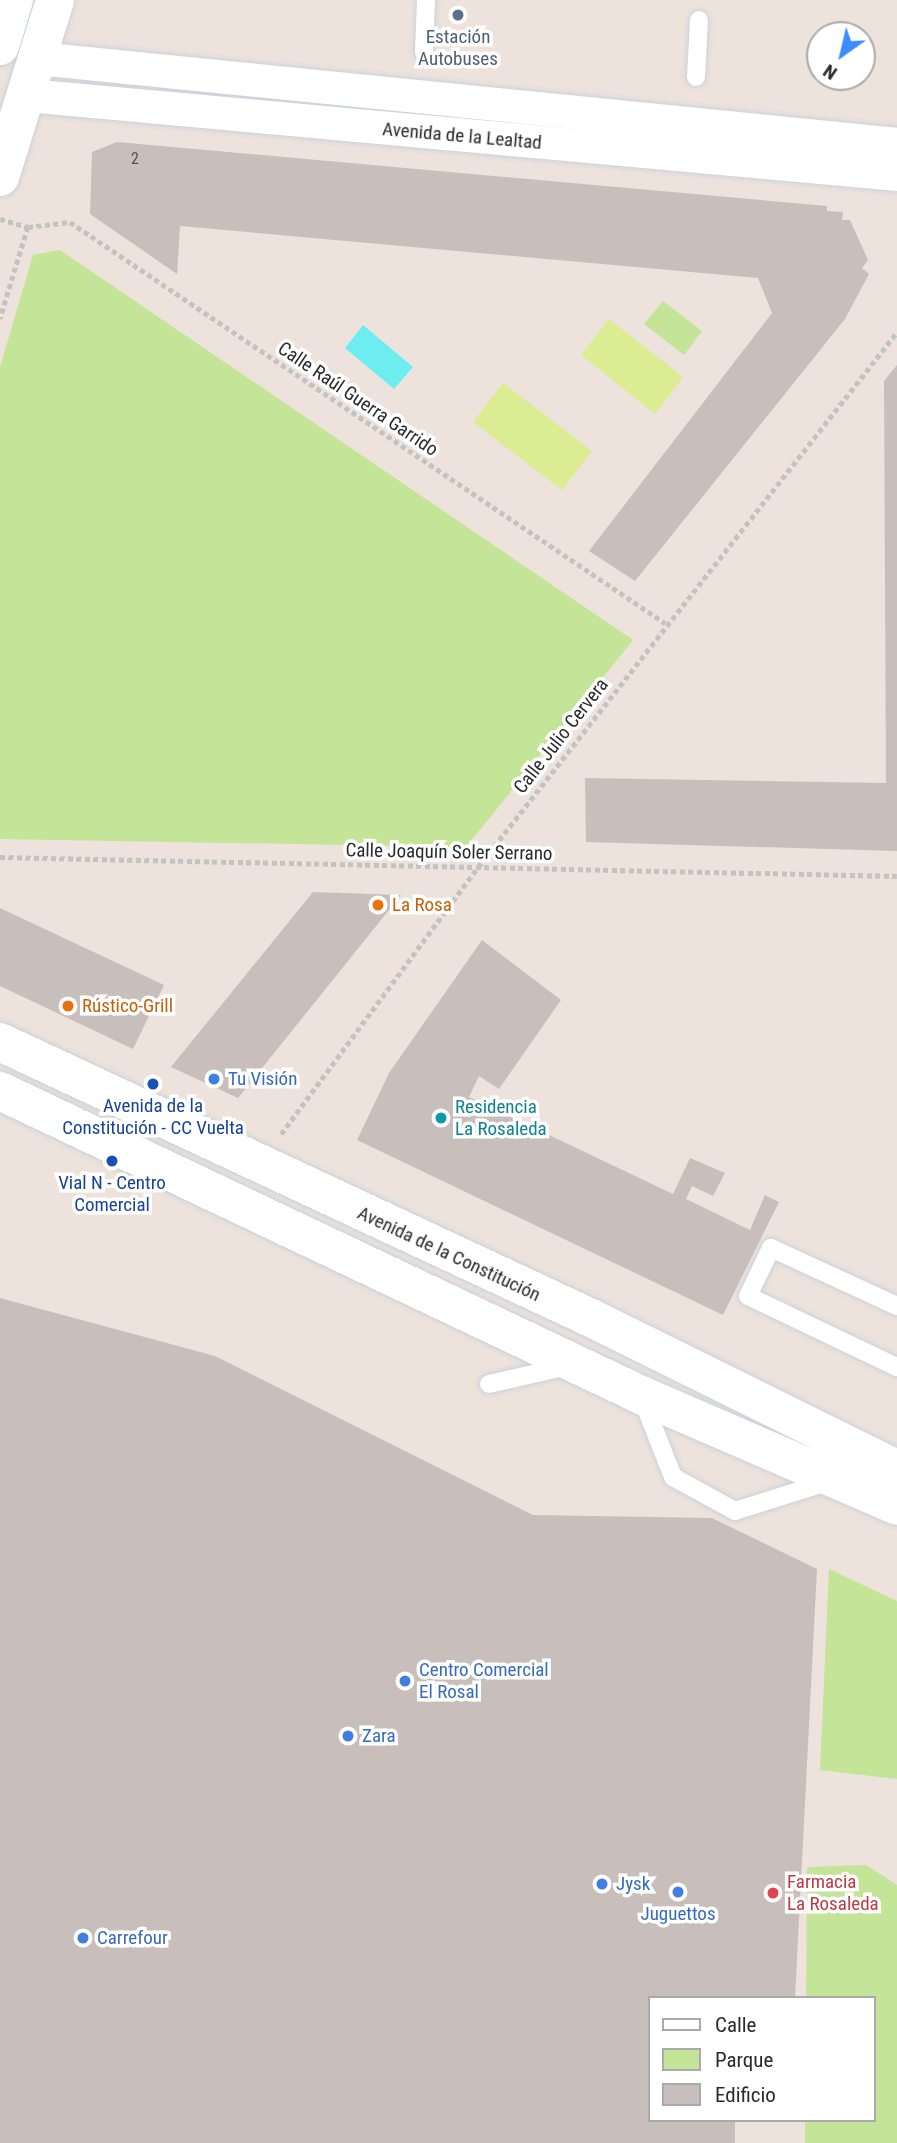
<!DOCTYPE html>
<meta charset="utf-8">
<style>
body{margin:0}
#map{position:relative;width:897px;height:2143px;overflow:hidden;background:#ede2dc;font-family:"Roboto Condensed",sans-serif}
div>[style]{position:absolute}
.green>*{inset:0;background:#c4e498}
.pitch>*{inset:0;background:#dbec93}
.water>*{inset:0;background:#6eedf0}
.building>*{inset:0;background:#c8bfbc}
.path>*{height:4.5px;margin-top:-2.25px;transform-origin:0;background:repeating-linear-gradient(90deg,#c3c3c3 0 5px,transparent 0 8.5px)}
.roads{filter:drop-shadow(0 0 2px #cad2dc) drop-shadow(0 0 2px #cad2dc)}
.service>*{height:18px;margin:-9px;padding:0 9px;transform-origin:9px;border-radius:9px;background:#fff}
.minor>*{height:33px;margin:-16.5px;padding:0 16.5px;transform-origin:16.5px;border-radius:16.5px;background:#fff}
.tertiary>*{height:38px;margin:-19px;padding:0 19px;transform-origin:19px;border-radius:19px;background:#fff}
.secondary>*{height:38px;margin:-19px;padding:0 19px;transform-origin:19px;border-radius:19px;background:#fff}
.dots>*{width:19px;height:19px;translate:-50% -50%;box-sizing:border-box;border:4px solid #fff;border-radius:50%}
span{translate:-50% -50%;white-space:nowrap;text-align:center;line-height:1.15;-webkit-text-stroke:7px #fff;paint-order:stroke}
.number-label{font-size:16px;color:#524f4e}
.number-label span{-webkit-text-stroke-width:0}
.service-label{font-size:19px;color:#4e5e75}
.street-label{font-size:19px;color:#2a2a2a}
.food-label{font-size:19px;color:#c56008}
.left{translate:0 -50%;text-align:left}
.shop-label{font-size:19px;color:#366cbe}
.transit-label{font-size:19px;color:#164399}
.culture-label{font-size:19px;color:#0d838f}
.health-label{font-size:19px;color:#be3a42}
.legend{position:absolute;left:648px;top:1996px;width:228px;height:126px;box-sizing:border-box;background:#fff;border:2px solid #aaa;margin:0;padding:9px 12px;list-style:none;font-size:21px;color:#2a2a2a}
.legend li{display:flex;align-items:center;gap:14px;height:35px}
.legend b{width:35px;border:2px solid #aaa}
.north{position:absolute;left:806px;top:21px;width:70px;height:70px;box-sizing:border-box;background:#fff;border:2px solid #aaa;border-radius:50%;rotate:214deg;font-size:19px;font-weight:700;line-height:28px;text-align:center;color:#2a2a2a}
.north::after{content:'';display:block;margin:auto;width:24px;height:32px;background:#398dfc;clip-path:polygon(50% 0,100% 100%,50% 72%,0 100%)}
</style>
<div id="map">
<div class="green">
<i style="clip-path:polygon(60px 250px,633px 640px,466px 847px,0 839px,0 367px,33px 255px)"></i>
<i style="clip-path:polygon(663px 301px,702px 331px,684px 355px,644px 324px)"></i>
<i style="clip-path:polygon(829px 1569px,897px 1601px,897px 1779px,820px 1770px)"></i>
<i style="clip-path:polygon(866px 1865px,897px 1885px,897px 2143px,805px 2143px,805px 2120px,874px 2120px,874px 1998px,806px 1998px,807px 1867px)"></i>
</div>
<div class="pitch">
<i style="clip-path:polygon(609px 319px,683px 377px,655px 414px,581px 355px)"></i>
<i style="clip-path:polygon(503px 383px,592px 451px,562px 490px,473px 422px)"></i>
</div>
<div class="water">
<i style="clip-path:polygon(363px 325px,413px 367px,394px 389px,345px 348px)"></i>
</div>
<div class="building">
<i style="clip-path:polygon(117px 142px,827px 206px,827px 211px,843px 212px,842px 220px,850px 220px,868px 260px,862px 268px,869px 274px,845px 319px,635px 581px,589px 551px,772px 313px,758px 278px,180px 226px,177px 274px,90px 214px,92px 152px)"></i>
<i style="clip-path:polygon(897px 365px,897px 851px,586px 842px,585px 778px,886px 783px,884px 381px)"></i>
<i style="clip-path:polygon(313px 892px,401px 895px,238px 1098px,171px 1067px)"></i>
<i style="clip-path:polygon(0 908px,164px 985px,133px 1049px,0 986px)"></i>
<i style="clip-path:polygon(482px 940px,561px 1000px,499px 1089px,479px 1076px,469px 1097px,673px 1194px,690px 1158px,725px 1173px,713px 1196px,692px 1186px,686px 1199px,750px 1230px,765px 1195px,779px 1202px,723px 1315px,357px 1140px,389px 1073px)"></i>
<i style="clip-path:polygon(0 1298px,215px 1356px,533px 1515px,712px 1518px,817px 1569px,795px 1998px,650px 1998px,650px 2120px,735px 2120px,735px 2143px,0 2143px)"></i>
</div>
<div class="path">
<i style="left:0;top:219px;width:29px;rotate:16deg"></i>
<i style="left:28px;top:227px;width:96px;rotate:106.9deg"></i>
<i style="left:28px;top:227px;width:42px;rotate:-6.8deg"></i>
<i style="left:70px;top:222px;width:718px;rotate:33.98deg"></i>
<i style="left:0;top:857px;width:897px;rotate:1.21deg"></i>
<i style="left:281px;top:1134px;width:332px;rotate:-53.6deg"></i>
<i style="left:478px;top:867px;width:680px;rotate:-51.93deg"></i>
</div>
<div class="roads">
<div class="service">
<i style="left:424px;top:52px;width:52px;rotate:-87.8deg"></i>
<i style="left:696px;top:77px;width:57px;rotate:-87deg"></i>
<i style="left:897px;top:1306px;width:139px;rotate:-155.3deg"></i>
<i style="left:771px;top:1248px;width:53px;rotate:115.6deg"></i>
<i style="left:748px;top:1296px;width:165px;rotate:25.5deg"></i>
<i style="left:489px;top:1384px;width:81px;rotate:-12.8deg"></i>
<i style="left:642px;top:1398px;width:85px;rotate:68.6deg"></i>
<i style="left:673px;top:1477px;width:71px;rotate:28.7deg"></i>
<i style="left:735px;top:1511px;width:100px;rotate:-17.5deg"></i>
</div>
<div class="minor">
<i style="left:37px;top:58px;width:864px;rotate:5.71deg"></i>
<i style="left:27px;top:95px;width:874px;rotate:5.19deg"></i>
</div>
<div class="tertiary">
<i style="left:0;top:1042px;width:652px;rotate:25.03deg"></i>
<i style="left:591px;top:1318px;width:341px;rotate:26.3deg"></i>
<i style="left:0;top:1091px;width:709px;rotate:25.37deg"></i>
<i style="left:641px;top:1395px;width:279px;rotate:23.4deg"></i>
</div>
<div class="secondary">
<i style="left:0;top:46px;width:48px;rotate:-73.1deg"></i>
<i style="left:0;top:177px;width:185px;rotate:-72.7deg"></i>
</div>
</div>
<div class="dots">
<i style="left:458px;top:15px;background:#5c6f8a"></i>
<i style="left:378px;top:905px;background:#e8710a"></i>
<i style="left:68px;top:1006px;background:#e8710a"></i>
<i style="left:214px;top:1079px;background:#3f7fe0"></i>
<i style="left:153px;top:1084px;background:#1a4fb4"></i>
<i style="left:441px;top:1118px;background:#0f9aa8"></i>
<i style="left:112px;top:1161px;background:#1a4fb4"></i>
<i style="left:405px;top:1681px;background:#3f7fe0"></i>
<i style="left:348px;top:1736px;background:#3f7fe0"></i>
<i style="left:602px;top:1884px;background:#3f7fe0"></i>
<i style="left:678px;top:1892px;background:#3f7fe0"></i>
<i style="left:773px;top:1893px;background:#e0444e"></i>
<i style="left:83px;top:1938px;background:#3f7fe0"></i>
</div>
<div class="number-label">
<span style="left:135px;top:159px">2</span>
</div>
<div class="service-label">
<span style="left:458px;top:48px">Estación<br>Autobuses</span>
</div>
<div class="street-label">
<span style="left:462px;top:136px;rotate:5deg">Avenida de la Lealtad</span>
<span style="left:358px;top:399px;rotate:34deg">Calle Raúl Guerra Garrido</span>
<span style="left:561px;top:736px;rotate:-52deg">Calle Julio Cervera</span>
<span style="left:449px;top:852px;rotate:1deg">Calle Joaquín Soler Serrano</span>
<span style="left:449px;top:1254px;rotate:25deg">Avenida de la Constitución</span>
</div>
<div class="food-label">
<span class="left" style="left:392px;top:905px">La Rosa</span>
<span class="left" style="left:82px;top:1006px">Rústico-Grill</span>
</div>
<div class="shop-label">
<span class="left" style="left:228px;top:1079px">Tu Visión</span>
<span class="left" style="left:419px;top:1681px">Centro Comercial<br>El Rosal</span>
<span class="left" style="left:362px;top:1736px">Zara</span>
<span class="left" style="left:616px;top:1884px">Jysk</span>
<span style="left:678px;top:1914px">Juguettos</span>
<span class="left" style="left:97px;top:1938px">Carrefour</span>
</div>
<div class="transit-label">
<span style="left:153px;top:1117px">Avenida de la<br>Constitución - CC Vuelta</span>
<span style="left:112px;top:1194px">Vial N - Centro<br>Comercial</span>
</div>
<div class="culture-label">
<span class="left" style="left:455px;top:1118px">Residencia<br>La Rosaleda</span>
</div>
<div class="health-label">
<span class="left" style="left:787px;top:1893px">Farmacia<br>La Rosaleda</span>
</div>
<ul class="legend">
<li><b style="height:9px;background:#fff"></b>Calle</li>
<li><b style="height:19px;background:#c4e498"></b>Parque</li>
<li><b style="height:19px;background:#c8bfbc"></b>Edificio</li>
</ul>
<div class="north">N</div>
</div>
